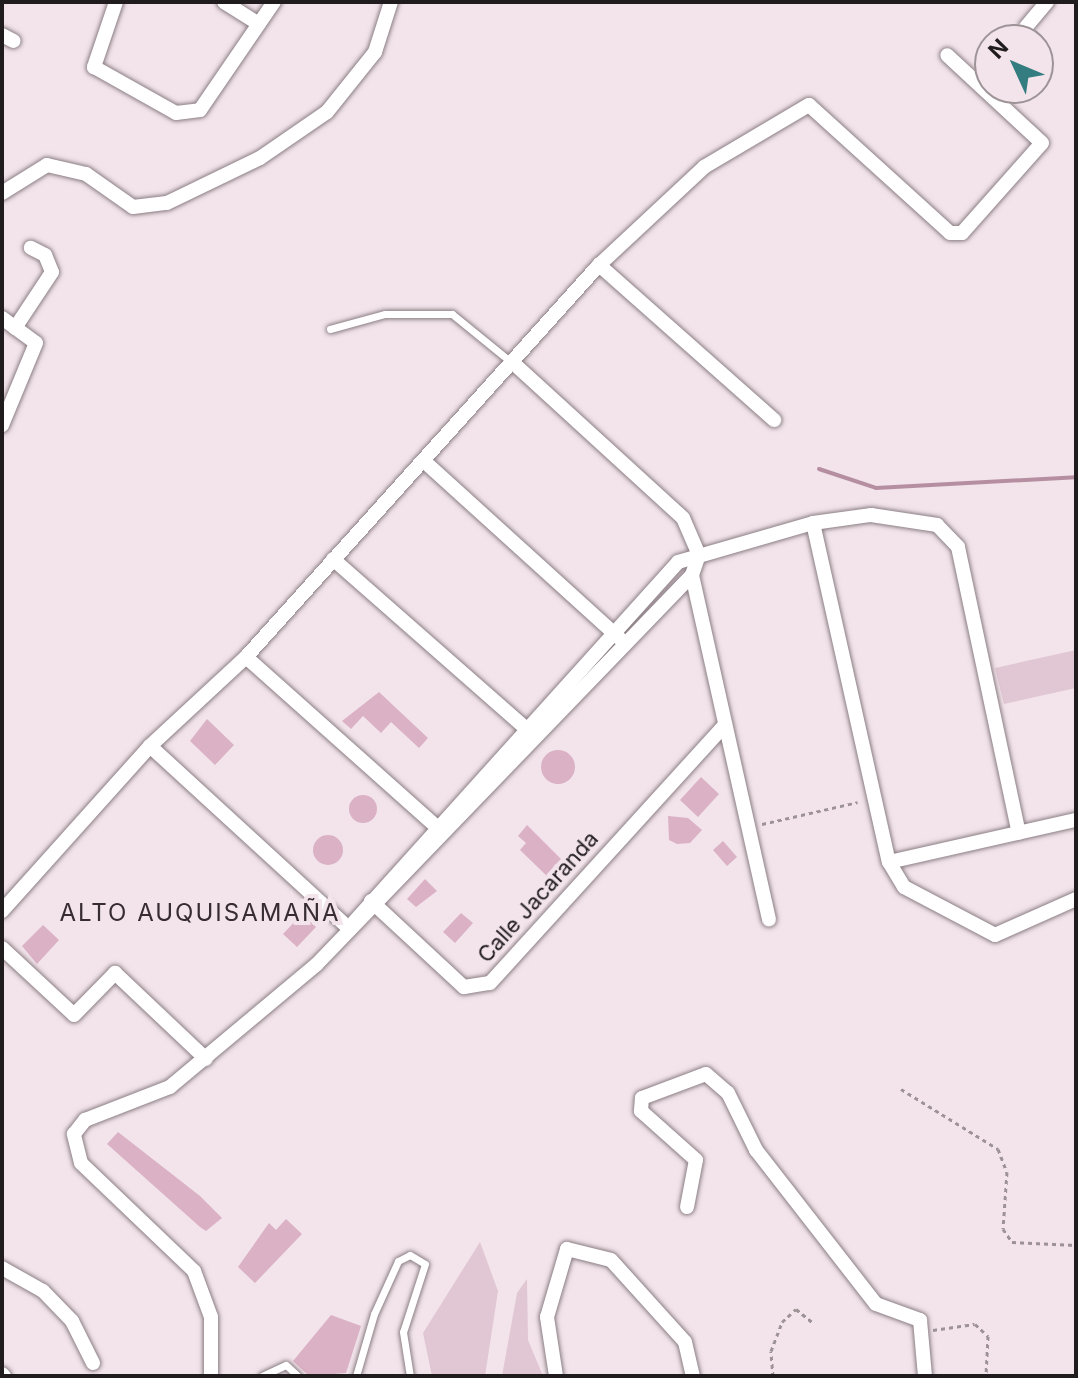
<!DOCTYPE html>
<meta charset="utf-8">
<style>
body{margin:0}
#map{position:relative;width:1078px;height:1378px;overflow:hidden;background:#f2e4ea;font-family:Inter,sans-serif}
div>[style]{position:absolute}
.green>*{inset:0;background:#e1c7d3}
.stream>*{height:4px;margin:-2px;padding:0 2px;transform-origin:2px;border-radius:2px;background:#b68ea1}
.building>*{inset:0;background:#dbb1c5}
.round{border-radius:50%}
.path>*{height:3px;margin-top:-1.5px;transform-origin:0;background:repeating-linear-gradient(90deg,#9d9397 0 4px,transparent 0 8px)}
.roads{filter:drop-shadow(0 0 2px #8b7e84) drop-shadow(0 0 2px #8b7e84)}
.service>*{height:7px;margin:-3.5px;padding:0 3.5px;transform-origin:3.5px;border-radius:3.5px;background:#fff}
.minor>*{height:14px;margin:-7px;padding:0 7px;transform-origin:7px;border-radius:7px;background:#fff}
span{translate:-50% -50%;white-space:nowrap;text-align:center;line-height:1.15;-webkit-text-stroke:8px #f2e4ea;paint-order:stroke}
.street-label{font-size:22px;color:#201b1d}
.neighbourhood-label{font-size:24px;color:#372c31;letter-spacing:2px}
.frame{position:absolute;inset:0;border:4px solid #201b1d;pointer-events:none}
.north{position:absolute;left:974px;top:24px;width:80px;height:80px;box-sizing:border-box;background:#f2e4ea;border:2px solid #9e9498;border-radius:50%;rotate:314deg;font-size:22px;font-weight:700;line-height:32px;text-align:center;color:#201b1d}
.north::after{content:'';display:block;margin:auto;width:28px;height:36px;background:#337c7f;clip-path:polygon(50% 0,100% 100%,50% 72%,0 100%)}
</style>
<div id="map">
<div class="green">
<i style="clip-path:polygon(1076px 650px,1076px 688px,1004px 704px,995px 668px)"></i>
<i style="clip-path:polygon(480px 1242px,498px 1291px,485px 1376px,432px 1376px,423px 1333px)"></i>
<i style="clip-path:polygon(527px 1279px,528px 1340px,543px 1376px,502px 1376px,517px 1293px)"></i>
</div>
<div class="stream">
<i style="left:819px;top:469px;width:60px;rotate:18.4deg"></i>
<i style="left:876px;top:488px;width:200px;rotate:-3.1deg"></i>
</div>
<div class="building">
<i style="clip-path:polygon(379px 692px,428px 738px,419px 748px,391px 722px,381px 733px,363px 716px,351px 729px,342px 721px)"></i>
<i style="clip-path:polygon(207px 719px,234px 745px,215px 765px,190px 741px)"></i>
<i class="round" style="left:541px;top:750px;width:34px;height:34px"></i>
<i style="clip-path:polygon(701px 777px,719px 794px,698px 817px,680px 800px)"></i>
<i class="round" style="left:349px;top:795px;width:28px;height:28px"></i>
<i style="clip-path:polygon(668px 816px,688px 818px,702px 830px,690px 843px,677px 844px,669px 840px)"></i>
<i style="clip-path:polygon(527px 825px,568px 866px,552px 881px,520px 850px,526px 843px,518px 836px)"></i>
<i class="round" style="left:313px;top:835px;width:30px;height:30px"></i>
<i style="clip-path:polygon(723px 841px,737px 857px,727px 866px,713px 850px)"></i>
<i style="clip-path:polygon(425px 879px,437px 891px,416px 907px,407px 899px)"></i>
<i style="clip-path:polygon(461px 913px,473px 923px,455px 943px,443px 932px)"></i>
<i style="clip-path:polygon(302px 914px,316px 927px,297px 947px,283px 934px)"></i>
<i style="clip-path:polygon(43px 925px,59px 940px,37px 964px,22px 946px)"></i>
<i style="clip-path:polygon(118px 1132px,200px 1196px,222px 1218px,206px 1231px,200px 1227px,107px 1144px)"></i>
<i style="clip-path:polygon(286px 1219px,302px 1234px,255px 1283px,238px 1267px,269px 1223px,276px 1230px)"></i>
<i style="clip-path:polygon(331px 1315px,361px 1326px,346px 1373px,309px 1376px,293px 1361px)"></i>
</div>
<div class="path">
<i style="left:762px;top:824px;width:98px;rotate:-12.9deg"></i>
<i style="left:901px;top:1089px;width:114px;rotate:31.7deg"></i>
<i style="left:998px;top:1149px;width:25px;rotate:69deg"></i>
<i style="left:1007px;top:1172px;width:57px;rotate:94deg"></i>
<i style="left:1003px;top:1229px;width:16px;rotate:55deg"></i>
<i style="left:1012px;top:1242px;width:64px;rotate:2.7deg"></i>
<i style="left:933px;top:1330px;width:42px;rotate:-8.1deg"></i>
<i style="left:975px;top:1324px;width:18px;rotate:43deg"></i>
<i style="left:988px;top:1336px;width:40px;rotate:92.9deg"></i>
<i style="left:773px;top:1376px;width:25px;rotate:-95deg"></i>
<i style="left:771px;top:1351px;width:31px;rotate:-69deg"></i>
<i style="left:782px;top:1322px;width:19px;rotate:-43deg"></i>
<i style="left:796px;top:1309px;width:21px;rotate:39deg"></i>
</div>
<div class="roads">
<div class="service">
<i style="left:330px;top:329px;width:57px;rotate:-15.3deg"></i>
<i style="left:385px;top:314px;width:67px"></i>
<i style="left:452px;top:314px;width:76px;rotate:39.1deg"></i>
<i style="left:262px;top:1376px;width:26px;rotate:-25deg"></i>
<i style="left:286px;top:1365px;width:16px;rotate:43deg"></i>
<i style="left:356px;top:1376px;width:65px;rotate:-73.8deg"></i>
<i style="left:374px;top:1314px;width:58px;rotate:-65.6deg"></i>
<i style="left:398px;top:1261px;width:13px;rotate:-27deg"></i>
<i style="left:410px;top:1255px;width:17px;rotate:31deg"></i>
<i style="left:425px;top:1264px;width:71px;rotate:107.9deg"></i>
<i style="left:403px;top:1332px;width:45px;rotate:81deg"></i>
</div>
<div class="minor">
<i style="left:116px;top:2px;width:69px;rotate:108.7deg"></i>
<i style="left:94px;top:67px;width:94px;rotate:29.3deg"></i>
<i style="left:176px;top:113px;width:24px;rotate:-7deg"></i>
<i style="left:200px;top:110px;width:131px;rotate:-55.6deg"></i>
<i style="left:224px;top:2px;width:41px;rotate:32.2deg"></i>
<i style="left:1026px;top:27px;width:33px;rotate:-50deg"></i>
<i style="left:2px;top:35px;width:13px;rotate:27deg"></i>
<i style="left:2px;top:193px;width:53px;rotate:-31.9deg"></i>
<i style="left:47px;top:165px;width:40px;rotate:13deg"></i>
<i style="left:86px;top:174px;width:57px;rotate:35.1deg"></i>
<i style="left:133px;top:207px;width:34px;rotate:-7deg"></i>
<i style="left:167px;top:203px;width:103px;rotate:-25.8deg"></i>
<i style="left:260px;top:158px;width:81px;rotate:-34.5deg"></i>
<i style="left:327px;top:112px;width:77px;rotate:-51.3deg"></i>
<i style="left:375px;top:52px;width:52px;rotate:-72.3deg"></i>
<i style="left:599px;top:265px;width:234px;rotate:41.5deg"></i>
<i style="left:2px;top:318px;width:42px;rotate:36.3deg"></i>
<i style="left:36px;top:343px;width:89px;rotate:112.5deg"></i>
<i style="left:15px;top:328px;width:67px;rotate:-56.5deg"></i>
<i style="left:52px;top:272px;width:18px;rotate:-112deg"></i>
<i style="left:45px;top:255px;width:16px;rotate:-153deg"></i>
<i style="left:425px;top:462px;width:263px;rotate:42.2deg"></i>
<i style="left:813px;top:523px;width:347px;rotate:77.4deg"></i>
<i style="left:889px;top:862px;width:29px;rotate:59deg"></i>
<i style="left:904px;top:887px;width:103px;rotate:27.8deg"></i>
<i style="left:995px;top:935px;width:89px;rotate:-24deg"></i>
<i style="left:333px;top:559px;width:264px;rotate:41.3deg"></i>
<i style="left:692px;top:575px;width:353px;rotate:77.4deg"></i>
<i style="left:246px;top:657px;width:260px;rotate:41.7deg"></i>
<i style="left:150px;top:746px;width:271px;rotate:42.5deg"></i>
<i style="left:889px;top:862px;width:192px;rotate:-12.7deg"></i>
<i style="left:371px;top:901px;width:127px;rotate:42.8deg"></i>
<i style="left:464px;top:987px;width:26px;rotate:-9deg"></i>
<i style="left:490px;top:983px;width:349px;rotate:-47.7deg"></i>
<i style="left:2px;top:911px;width:222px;rotate:-48.1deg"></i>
<i style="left:150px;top:746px;width:131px;rotate:-42.8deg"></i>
<i style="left:246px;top:657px;width:528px;rotate:-48deg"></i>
<i style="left:599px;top:265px;width:144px;rotate:-43deg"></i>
<i style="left:704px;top:167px;width:122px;rotate:-30.6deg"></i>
<i style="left:809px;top:105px;width:190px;rotate:42.2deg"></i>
<i style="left:950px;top:233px;width:12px"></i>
<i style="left:962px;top:233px;width:120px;rotate:-48.4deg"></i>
<i style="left:1042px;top:143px;width:129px;rotate:-137.2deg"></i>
<i style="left:354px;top:922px;width:484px;rotate:-48deg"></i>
<i style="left:678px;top:562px;width:141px;rotate:-16.1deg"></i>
<i style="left:813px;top:523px;width:59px;rotate:-7.9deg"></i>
<i style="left:871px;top:515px;width:67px;rotate:8.6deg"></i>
<i style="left:937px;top:525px;width:30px;rotate:46deg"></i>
<i style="left:958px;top:547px;width:292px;rotate:78deg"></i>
<i style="left:2px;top:948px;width:98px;rotate:42.9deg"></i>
<i style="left:74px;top:1015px;width:59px;rotate:-45.7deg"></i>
<i style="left:115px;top:973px;width:125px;rotate:43.4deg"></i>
<i style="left:687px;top:1207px;width:48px;rotate:-79.2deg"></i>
<i style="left:696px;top:1160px;width:74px;rotate:-138.3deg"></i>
<i style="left:641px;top:1111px;width:13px;rotate:-86deg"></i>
<i style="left:642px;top:1098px;width:68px;rotate:-20.6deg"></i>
<i style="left:706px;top:1074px;width:29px;rotate:41deg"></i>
<i style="left:728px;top:1093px;width:64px;rotate:63.8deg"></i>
<i style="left:756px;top:1150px;width:195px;rotate:52.1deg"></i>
<i style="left:876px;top:1304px;width:47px;rotate:20deg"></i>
<i style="left:920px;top:1320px;width:56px;rotate:84.9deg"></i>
<i style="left:2px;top:1268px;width:47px;rotate:29.3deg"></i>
<i style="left:43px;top:1291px;width:42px;rotate:46deg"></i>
<i style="left:72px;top:1321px;width:47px;rotate:63.4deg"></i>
<i style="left:2px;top:1374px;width:3px;rotate:45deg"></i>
<i style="left:211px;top:1376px;width:59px;rotate:-90deg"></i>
<i style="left:211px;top:1317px;width:49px;rotate:-110.3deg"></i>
<i style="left:194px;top:1271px;width:156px;rotate:-136.3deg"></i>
<i style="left:81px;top:1163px;width:30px;rotate:-104deg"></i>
<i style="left:74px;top:1134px;width:18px;rotate:-52deg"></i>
<i style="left:85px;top:1120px;width:91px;rotate:-21.2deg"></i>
<i style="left:170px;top:1087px;width:190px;rotate:-39.9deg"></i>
<i style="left:316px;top:965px;width:542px;rotate:-46.05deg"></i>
<i style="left:692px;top:575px;width:21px;rotate:-71deg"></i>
<i style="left:699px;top:555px;width:40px;rotate:-113.4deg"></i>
<i style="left:683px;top:518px;width:230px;rotate:-137.6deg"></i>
<i style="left:556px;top:1376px;width:60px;rotate:-98.7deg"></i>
<i style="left:547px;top:1317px;width:71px;rotate:-73.6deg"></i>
<i style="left:567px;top:1249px;width:45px;rotate:14deg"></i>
<i style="left:611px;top:1260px;width:110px;rotate:47.9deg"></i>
<i style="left:685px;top:1342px;width:35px;rotate:77deg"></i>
</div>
</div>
<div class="street-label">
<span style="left:538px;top:897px;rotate:-48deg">Calle Jacaranda</span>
</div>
<div class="neighbourhood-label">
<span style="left:200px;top:913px">ALTO AUQUISAMAÑA</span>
</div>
<div class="frame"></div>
<div class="north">N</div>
</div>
